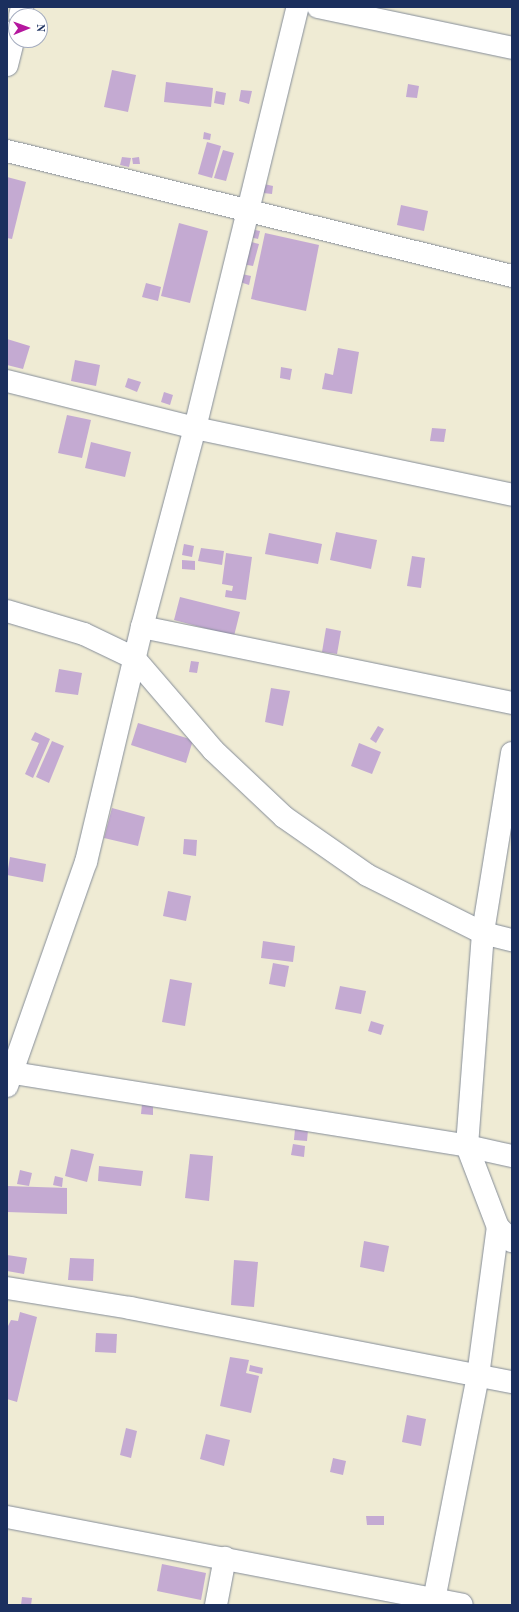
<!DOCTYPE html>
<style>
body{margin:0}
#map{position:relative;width:519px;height:1612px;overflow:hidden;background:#efebd4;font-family:"Old Standard TT",serif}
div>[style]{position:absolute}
.building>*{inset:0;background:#c4aad2}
.roads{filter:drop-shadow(0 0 1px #858d99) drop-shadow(0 0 1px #858d99)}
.minor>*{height:22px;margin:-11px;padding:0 11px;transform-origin:11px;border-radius:11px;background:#fff}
span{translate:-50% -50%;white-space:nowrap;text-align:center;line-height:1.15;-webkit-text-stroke:3px #fff;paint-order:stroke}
.frame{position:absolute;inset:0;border:8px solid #1b2f5e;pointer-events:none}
.north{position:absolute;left:8px;top:8px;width:40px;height:40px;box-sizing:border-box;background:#fff;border:1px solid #a4acbf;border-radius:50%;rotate:89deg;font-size:11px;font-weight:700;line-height:16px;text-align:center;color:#1b2f5e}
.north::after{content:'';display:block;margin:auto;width:14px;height:18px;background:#b5179e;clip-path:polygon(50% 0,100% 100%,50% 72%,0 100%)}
</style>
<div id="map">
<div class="building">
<i style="clip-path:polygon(112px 70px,136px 75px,128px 112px,104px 107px)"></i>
<i style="clip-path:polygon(166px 82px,213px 88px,211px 107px,164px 102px)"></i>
<i style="clip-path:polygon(408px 84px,419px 86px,417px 98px,406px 97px)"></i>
<i style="clip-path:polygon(241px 90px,252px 91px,249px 104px,239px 101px)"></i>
<i style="clip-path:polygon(216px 91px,226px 93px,224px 105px,214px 103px)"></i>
<i style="clip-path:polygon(204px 132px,211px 134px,210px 140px,203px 139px)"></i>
<i style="clip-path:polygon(207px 142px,221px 146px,212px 178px,198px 174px)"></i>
<i style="clip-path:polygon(223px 150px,234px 153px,226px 181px,214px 178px)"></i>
<i style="clip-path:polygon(122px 157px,131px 158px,129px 167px,120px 165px)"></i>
<i style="clip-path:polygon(139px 157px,140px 164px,133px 164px,132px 158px)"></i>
<i style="clip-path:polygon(7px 177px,26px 182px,12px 239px,7px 238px)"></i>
<i style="clip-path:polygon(264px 184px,273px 186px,272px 194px,263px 193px)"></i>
<i style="clip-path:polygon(401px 205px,428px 211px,424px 231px,397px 225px)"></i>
<i style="clip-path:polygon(179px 223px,208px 231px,190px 303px,161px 296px)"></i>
<i style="clip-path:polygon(251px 229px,260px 231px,258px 239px,249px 237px)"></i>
<i style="clip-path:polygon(265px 233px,319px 245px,306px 311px,251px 299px)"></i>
<i style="clip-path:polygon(248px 241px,259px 244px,253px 266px,242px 264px)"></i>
<i style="clip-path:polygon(242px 274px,251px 276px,249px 285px,240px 282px)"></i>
<i style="clip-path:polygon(146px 283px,161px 287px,158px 301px,142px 297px)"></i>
<i style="clip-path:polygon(7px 339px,30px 346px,23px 369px,7px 365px)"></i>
<i style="clip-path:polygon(338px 348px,359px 352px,352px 394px,322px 389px,325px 373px,333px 375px)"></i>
<i style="clip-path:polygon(75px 360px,100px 365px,96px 386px,71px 381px)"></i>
<i style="clip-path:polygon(281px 367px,292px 369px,290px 380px,280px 378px)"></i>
<i style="clip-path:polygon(128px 378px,141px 382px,137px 392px,125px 387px)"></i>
<i style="clip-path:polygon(164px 392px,173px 395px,170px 405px,161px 402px)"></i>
<i style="clip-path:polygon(67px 415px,91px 420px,82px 458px,58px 453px)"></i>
<i style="clip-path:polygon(432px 428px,446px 429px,444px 442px,430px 441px)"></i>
<i style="clip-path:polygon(91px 442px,131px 452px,125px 477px,85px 468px)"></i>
<i style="clip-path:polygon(336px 532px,377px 540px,371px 569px,330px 560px)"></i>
<i style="clip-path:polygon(269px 533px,322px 544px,318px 564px,265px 554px)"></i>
<i style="clip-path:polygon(184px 544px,194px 546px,192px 557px,182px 555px)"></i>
<i style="clip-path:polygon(201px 548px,224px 551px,222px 565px,198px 561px)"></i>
<i style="clip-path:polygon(226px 553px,252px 557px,246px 600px,225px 597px,226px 590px,232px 591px,233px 586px,222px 584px)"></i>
<i style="clip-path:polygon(412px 556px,425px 558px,421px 588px,407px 586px)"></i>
<i style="clip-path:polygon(182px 560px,195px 561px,195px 570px,182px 569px)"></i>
<i style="clip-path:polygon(180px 597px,240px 612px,234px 636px,174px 620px)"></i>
<i style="clip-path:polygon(326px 628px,341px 631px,337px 654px,322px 652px)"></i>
<i style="clip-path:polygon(191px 661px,199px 662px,197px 673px,189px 672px)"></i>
<i style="clip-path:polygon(59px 669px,82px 673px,78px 695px,55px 692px)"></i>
<i style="clip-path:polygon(271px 688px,290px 691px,283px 726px,265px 722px)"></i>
<i style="clip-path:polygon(138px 723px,193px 740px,186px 763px,131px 745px)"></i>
<i style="clip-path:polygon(378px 726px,384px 729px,376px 743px,370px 739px)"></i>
<i style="clip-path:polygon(35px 732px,50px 739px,33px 778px,25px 774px,39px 743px,31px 740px)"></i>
<i style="clip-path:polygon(52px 741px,64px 746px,49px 783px,36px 777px)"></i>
<i style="clip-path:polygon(359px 743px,381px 752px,372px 774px,351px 766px)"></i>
<i style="clip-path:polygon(112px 808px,145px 817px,138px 846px,104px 838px)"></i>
<i style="clip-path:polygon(184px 839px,197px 840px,196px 856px,183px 854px)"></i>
<i style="clip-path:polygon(10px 857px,46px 864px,43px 882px,7px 875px)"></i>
<i style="clip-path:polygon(168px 891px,191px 896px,186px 921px,163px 916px)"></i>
<i style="clip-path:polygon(263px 941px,295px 946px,293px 962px,261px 958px)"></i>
<i style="clip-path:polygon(273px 963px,289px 966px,285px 987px,269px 984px)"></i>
<i style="clip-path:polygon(170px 979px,192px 983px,185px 1026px,162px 1022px)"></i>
<i style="clip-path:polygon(340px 986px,366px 991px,361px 1014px,335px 1009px)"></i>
<i style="clip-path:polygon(371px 1021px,384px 1025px,381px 1035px,368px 1031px)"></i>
<i style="clip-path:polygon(142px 1104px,153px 1105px,153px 1115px,141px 1114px)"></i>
<i style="clip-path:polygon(295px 1129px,308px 1130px,307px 1141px,294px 1140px)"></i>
<i style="clip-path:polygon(293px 1144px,305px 1146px,304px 1157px,291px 1155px)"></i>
<i style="clip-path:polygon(71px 1149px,94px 1154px,87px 1182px,65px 1176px)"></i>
<i style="clip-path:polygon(190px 1154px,213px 1156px,209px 1201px,185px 1198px)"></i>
<i style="clip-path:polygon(99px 1166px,143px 1171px,141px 1186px,98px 1181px)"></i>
<i style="clip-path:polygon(20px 1170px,32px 1173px,29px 1186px,17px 1184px)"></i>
<i style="clip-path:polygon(55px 1176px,63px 1178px,62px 1187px,53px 1185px)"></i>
<i style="clip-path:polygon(7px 1186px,67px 1188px,67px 1214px,7px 1212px)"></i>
<i style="clip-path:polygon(364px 1241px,389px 1246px,384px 1272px,360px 1267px)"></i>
<i style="clip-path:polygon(7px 1255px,27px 1258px,24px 1274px,7px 1271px)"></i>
<i style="clip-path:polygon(70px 1258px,94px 1259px,93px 1281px,68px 1280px)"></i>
<i style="clip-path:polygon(234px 1260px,258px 1262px,254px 1307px,231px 1305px)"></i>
<i style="clip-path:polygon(20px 1312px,37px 1317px,17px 1402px,7px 1399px,7px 1328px,11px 1320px,18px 1321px)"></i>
<i style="clip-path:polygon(96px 1333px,117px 1334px,116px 1353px,95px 1352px)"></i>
<i style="clip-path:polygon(230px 1357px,249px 1360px,246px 1373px,259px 1376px,251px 1413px,220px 1406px)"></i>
<i style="clip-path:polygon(250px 1365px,263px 1368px,262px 1374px,249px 1371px)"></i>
<i style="clip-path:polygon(407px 1415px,426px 1419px,421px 1446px,402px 1442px)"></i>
<i style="clip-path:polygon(126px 1428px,137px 1431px,131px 1458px,120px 1455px)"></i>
<i style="clip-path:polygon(206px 1434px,230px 1440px,224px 1466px,200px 1459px)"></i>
<i style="clip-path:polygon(333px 1458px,346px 1461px,343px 1475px,330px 1472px)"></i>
<i style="clip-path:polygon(366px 1516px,384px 1516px,384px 1525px,367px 1525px)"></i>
<i style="clip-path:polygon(162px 1564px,206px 1573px,201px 1600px,157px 1591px)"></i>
<i style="clip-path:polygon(22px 1597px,32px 1598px,31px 1605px,21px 1605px)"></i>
</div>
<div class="roads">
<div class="minor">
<i style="left:318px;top:7px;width:198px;rotate:11.9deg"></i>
<i style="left:20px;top:16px;width:9px;rotate:-77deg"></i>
<i style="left:7px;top:65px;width:36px;rotate:-76deg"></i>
<i style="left:7px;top:151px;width:520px;rotate:13.9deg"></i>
<i style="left:7px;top:381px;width:194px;rotate:14deg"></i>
<i style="left:195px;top:428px;width:324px;rotate:11.9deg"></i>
<i style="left:7px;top:611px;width:80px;rotate:16.6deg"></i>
<i style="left:84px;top:634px;width:55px;rotate:25.6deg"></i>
<i style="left:134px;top:658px;width:121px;rotate:49.3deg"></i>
<i style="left:213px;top:750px;width:98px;rotate:43.3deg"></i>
<i style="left:284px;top:817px;width:101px;rotate:34.9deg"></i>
<i style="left:367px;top:875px;width:130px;rotate:26.6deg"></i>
<i style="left:483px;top:933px;width:30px;rotate:14deg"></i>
<i style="left:142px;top:627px;width:378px;rotate:11.6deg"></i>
<i style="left:512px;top:753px;width:182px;rotate:99.2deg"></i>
<i style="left:483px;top:933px;width:214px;rotate:94.3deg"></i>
<i style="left:467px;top:1146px;width:87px;rotate:69.1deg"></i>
<i style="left:498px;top:1227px;width:20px;rotate:45deg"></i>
<i style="left:7px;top:1072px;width:466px;rotate:9.1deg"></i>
<i style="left:467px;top:1146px;width:46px;rotate:12.5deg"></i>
<i style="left:7px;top:1086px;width:238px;rotate:-70.6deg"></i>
<i style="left:86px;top:862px;width:242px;rotate:-76.6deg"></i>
<i style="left:142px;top:627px;width:206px;rotate:-75.1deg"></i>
<i style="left:195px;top:428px;width:433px;rotate:-76.3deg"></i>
<i style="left:7px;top:1288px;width:125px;rotate:9.2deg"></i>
<i style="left:130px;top:1308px;width:389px;rotate:11deg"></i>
<i style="left:7px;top:1517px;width:463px;rotate:10.9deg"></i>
<i style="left:216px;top:1605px;width:48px;rotate:-79.2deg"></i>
<i style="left:433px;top:1605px;width:233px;rotate:-78.9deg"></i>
<i style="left:478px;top:1376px;width:150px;rotate:-82.4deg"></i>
</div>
</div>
<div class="frame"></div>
<div class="north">N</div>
</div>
